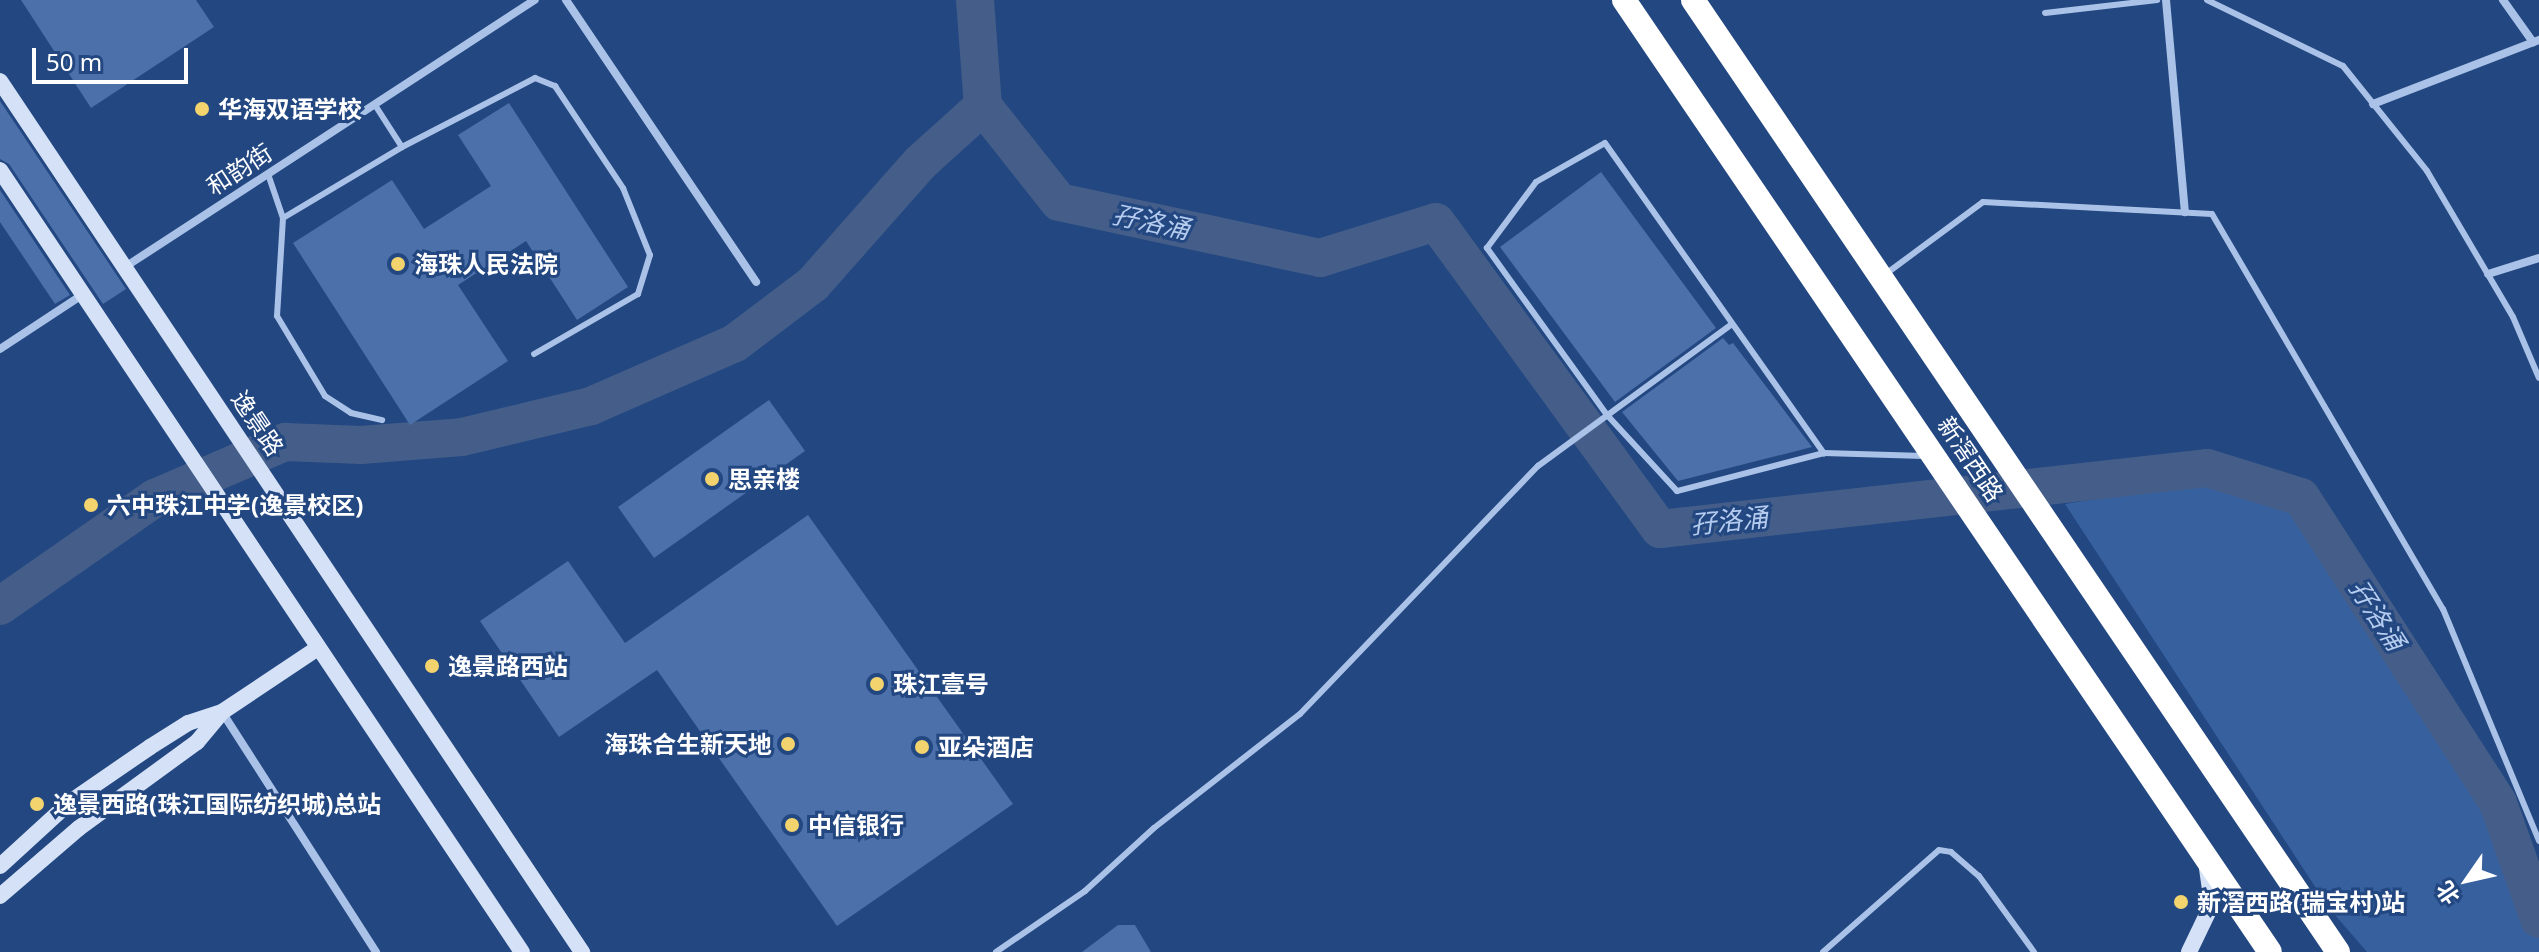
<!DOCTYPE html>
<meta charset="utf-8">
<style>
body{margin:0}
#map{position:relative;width:2539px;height:952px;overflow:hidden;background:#234781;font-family:"Noto Sans","Noto Sans SC",sans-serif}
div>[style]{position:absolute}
.green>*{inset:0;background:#37609f}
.river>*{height:38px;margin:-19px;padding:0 19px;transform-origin:19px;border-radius:19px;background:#445e89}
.building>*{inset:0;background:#4b70aa}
.lane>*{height:6px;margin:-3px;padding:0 3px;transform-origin:3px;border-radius:3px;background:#aac2e7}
.street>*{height:8px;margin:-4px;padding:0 4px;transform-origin:4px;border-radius:4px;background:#aac2e7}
.secondary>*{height:16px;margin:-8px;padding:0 8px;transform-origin:8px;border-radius:8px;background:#d4e1f6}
.highway>*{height:24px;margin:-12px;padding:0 12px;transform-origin:12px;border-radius:12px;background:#fff}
.dots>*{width:22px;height:22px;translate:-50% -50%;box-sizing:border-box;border:4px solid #234781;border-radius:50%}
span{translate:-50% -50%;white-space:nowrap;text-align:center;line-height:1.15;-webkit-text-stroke:6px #234781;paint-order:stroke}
.poi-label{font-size:24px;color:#fff;font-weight:700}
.left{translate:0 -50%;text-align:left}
.right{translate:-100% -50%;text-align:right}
.street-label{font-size:24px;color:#fff}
.water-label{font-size:26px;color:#b5ccef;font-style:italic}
.north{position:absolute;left:2427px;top:840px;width:80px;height:80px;-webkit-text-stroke:6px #234781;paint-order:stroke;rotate:236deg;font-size:22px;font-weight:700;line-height:32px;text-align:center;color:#fff}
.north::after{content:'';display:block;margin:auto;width:28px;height:36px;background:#fff;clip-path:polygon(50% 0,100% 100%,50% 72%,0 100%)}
.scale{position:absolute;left:32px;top:48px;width:156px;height:36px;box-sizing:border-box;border:4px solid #fff;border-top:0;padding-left:10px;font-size:24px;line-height:28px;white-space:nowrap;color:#fff;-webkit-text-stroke:6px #234781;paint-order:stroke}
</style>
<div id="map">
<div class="green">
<i style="clip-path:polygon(2208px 481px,2296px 514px,2482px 801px,2539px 917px,2539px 952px,2367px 952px,2329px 908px,2065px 504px)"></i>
</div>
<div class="river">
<i style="left:975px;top:0;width:106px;rotate:85.7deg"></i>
<i style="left:983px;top:106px;width:122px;rotate:51.6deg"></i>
<i style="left:1059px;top:202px;width:267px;rotate:12.1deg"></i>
<i style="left:1320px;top:258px;width:121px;rotate:-17.2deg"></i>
<i style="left:1436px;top:222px;width:380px;rotate:53.9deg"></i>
<i style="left:1660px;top:529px;width:550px;rotate:-6.36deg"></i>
<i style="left:2207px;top:468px;width:98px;rotate:17.1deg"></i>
<i style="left:2301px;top:497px;width:364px;rotate:57.2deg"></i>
<i style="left:2498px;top:803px;width:123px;rotate:70.5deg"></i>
<i style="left:0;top:606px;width:189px;rotate:-34.9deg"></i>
<i style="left:155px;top:498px;width:142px;rotate:-23.3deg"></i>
<i style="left:285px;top:442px;width:76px;rotate:2.3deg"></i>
<i style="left:361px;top:445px;width:101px;rotate:-4.5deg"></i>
<i style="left:462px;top:437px;width:133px;rotate:-13.5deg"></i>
<i style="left:591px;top:406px;width:157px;rotate:-23.6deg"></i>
<i style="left:735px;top:343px;width:98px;rotate:-37.1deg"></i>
<i style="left:813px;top:284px;width:162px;rotate:-48.5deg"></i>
<i style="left:920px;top:163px;width:85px;rotate:-42.1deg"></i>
</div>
<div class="building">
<i style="clip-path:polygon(21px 0,196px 0,214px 27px,91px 108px)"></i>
<i style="clip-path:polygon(0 101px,126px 289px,103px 304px,9px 164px,0 159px)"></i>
<i style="clip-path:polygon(509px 103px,628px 287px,577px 320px,526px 241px,458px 285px,508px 361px,410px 425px,293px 243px,392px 180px,424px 229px,491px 186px,458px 135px)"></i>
<i style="clip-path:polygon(1601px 172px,1716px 328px,1615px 402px,1500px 247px)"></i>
<i style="clip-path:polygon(0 190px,70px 295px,55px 304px,0 222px)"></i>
<i style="clip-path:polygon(1723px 338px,1729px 345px,1733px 343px,1812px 447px,1678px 481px,1622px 412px)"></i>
<i style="clip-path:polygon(769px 400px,805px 451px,654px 558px,618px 507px)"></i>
<i style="clip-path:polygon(808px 515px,1013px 804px,837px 926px,657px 670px,559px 737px,480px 621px,568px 561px,625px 643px)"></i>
<i style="clip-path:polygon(1118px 925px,1135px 925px,1151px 952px,1082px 952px)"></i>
</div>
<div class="lane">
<i style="left:2207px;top:0;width:151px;rotate:25.9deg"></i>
<i style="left:2343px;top:66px;width:134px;rotate:51.3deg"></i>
<i style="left:2427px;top:171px;width:169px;rotate:59.5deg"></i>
<i style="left:2513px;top:317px;width:66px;rotate:66.9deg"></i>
<i style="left:2045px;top:13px;width:113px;rotate:-6.6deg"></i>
<i style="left:375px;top:105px;width:50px;rotate:57.3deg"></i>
<i style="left:402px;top:147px;width:150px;rotate:-27.4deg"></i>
<i style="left:535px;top:78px;width:22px;rotate:22deg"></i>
<i style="left:555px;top:86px;width:123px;rotate:56.3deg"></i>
<i style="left:623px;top:188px;width:72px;rotate:68.1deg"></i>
<i style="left:650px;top:255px;width:41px;rotate:107.1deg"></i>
<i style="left:638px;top:294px;width:120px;rotate:150deg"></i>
<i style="left:268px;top:174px;width:46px;rotate:71.2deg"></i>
<i style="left:283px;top:218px;width:98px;rotate:93.5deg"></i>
<i style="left:277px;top:316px;width:93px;rotate:59deg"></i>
<i style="left:325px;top:396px;width:31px;rotate:33deg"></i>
<i style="left:351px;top:413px;width:32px;rotate:13deg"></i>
<i style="left:283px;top:218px;width:139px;rotate:-30.8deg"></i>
<i style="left:1887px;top:273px;width:119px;rotate:-36.5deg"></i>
<i style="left:1983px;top:202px;width:229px;rotate:3deg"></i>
<i style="left:2212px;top:214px;width:458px;rotate:59.7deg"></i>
<i style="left:2443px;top:609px;width:251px;rotate:67.5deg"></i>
<i style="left:1824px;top:453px;width:152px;rotate:165.5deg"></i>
<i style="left:1677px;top:491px;width:103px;rotate:-132.6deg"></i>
<i style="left:1607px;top:415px;width:206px;rotate:-125.7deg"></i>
<i style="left:1487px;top:248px;width:82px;rotate:-53.4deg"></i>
<i style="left:1536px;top:182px;width:79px;rotate:-29.5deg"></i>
<i style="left:1605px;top:143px;width:380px;rotate:54.8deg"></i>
<i style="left:1824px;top:453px;width:100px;rotate:1.7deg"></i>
<i style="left:996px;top:952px;width:108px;rotate:-34.4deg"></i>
<i style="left:1085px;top:891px;width:93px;rotate:-42.4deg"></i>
<i style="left:1154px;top:828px;width:185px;rotate:-38deg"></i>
<i style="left:1300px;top:714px;width:344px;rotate:-46.2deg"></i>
<i style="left:1538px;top:466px;width:240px;rotate:-36.2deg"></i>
<i style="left:1823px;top:952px;width:154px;rotate:-41.3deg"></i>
<i style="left:1939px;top:850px;width:12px;rotate:9deg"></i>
<i style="left:1951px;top:852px;width:37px;rotate:41deg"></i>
<i style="left:1979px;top:876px;width:94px;rotate:54.1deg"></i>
</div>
<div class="street">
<i style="left:566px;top:0;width:340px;rotate:56deg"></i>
<i style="left:2166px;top:0;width:213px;rotate:84.9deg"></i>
<i style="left:2503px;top:0;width:52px;rotate:54.5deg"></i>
<i style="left:2373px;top:104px;width:178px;rotate:-21.1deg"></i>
<i style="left:125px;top:267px;width:489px;rotate:-33.1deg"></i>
<i style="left:2488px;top:274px;width:53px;rotate:-17.4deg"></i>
<i style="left:0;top:349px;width:98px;rotate:-33.4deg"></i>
<i style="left:222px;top:712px;width:285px;rotate:57.3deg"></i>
</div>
<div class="secondary">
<i style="left:0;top:81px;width:1048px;rotate:56.25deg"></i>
<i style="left:0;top:170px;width:940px;rotate:56.28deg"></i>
<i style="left:0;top:866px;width:95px;rotate:-42.4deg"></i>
<i style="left:70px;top:802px;width:97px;rotate:-34.5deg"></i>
<i style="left:150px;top:747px;width:45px;rotate:-32.3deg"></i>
<i style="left:188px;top:723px;width:36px;rotate:-18deg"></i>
<i style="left:222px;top:712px;width:115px;rotate:-33.7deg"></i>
<i style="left:0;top:896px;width:104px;rotate:-40.7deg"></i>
<i style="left:79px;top:828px;width:146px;rotate:-36.1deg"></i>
<i style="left:197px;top:742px;width:38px;rotate:-50deg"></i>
<i style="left:2189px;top:952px;width:53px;rotate:-64.4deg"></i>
<i style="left:2212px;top:904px;width:37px;rotate:-98deg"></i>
</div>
<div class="highway">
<i style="left:1624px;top:0;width:1150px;rotate:55.84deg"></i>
<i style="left:1693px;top:0;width:1150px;rotate:55.88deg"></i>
</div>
<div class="dots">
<i style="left:202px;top:109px;background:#f2d36d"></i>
<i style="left:398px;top:264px;background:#f2d36d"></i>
<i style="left:712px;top:479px;background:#f2d36d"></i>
<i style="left:91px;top:505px;background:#f2d36d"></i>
<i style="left:432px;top:666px;background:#f2d36d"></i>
<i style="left:877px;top:684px;background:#f2d36d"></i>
<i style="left:788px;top:744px;background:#f2d36d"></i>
<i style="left:922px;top:747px;background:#f2d36d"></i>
<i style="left:37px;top:804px;background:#f2d36d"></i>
<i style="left:792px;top:825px;background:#f2d36d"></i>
<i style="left:2181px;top:902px;background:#f2d36d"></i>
</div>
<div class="poi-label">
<span class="left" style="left:218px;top:109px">华海双语学校</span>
<span class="left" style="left:414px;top:264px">海珠人民法院</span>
<span class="left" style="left:728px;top:479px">思亲楼</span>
<span class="left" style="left:107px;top:505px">六中珠江中学(逸景校区)</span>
<span class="left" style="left:448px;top:666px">逸景路西站</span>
<span class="left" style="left:893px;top:684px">珠江壹号</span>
<span class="right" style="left:772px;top:744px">海珠合生新天地</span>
<span class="left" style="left:938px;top:747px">亚朵酒店</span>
<span class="left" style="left:53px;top:804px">逸景西路(珠江国际纺织城)总站</span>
<span class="left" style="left:808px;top:825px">中信银行</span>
<span class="left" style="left:2197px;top:902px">新滘西路(瑞宝村)站</span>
</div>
<div class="street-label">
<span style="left:239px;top:169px;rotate:-33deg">和韵街</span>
<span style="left:258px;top:423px;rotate:56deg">逸景路</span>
<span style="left:1971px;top:459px;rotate:56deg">新滘西路</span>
</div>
<div class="water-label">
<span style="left:1151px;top:222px;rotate:12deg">孖洛涌</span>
<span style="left:1729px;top:521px;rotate:-6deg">孖洛涌</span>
<span style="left:2377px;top:615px;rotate:57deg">孖洛涌</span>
</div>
<div class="north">北</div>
<div class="scale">50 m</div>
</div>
